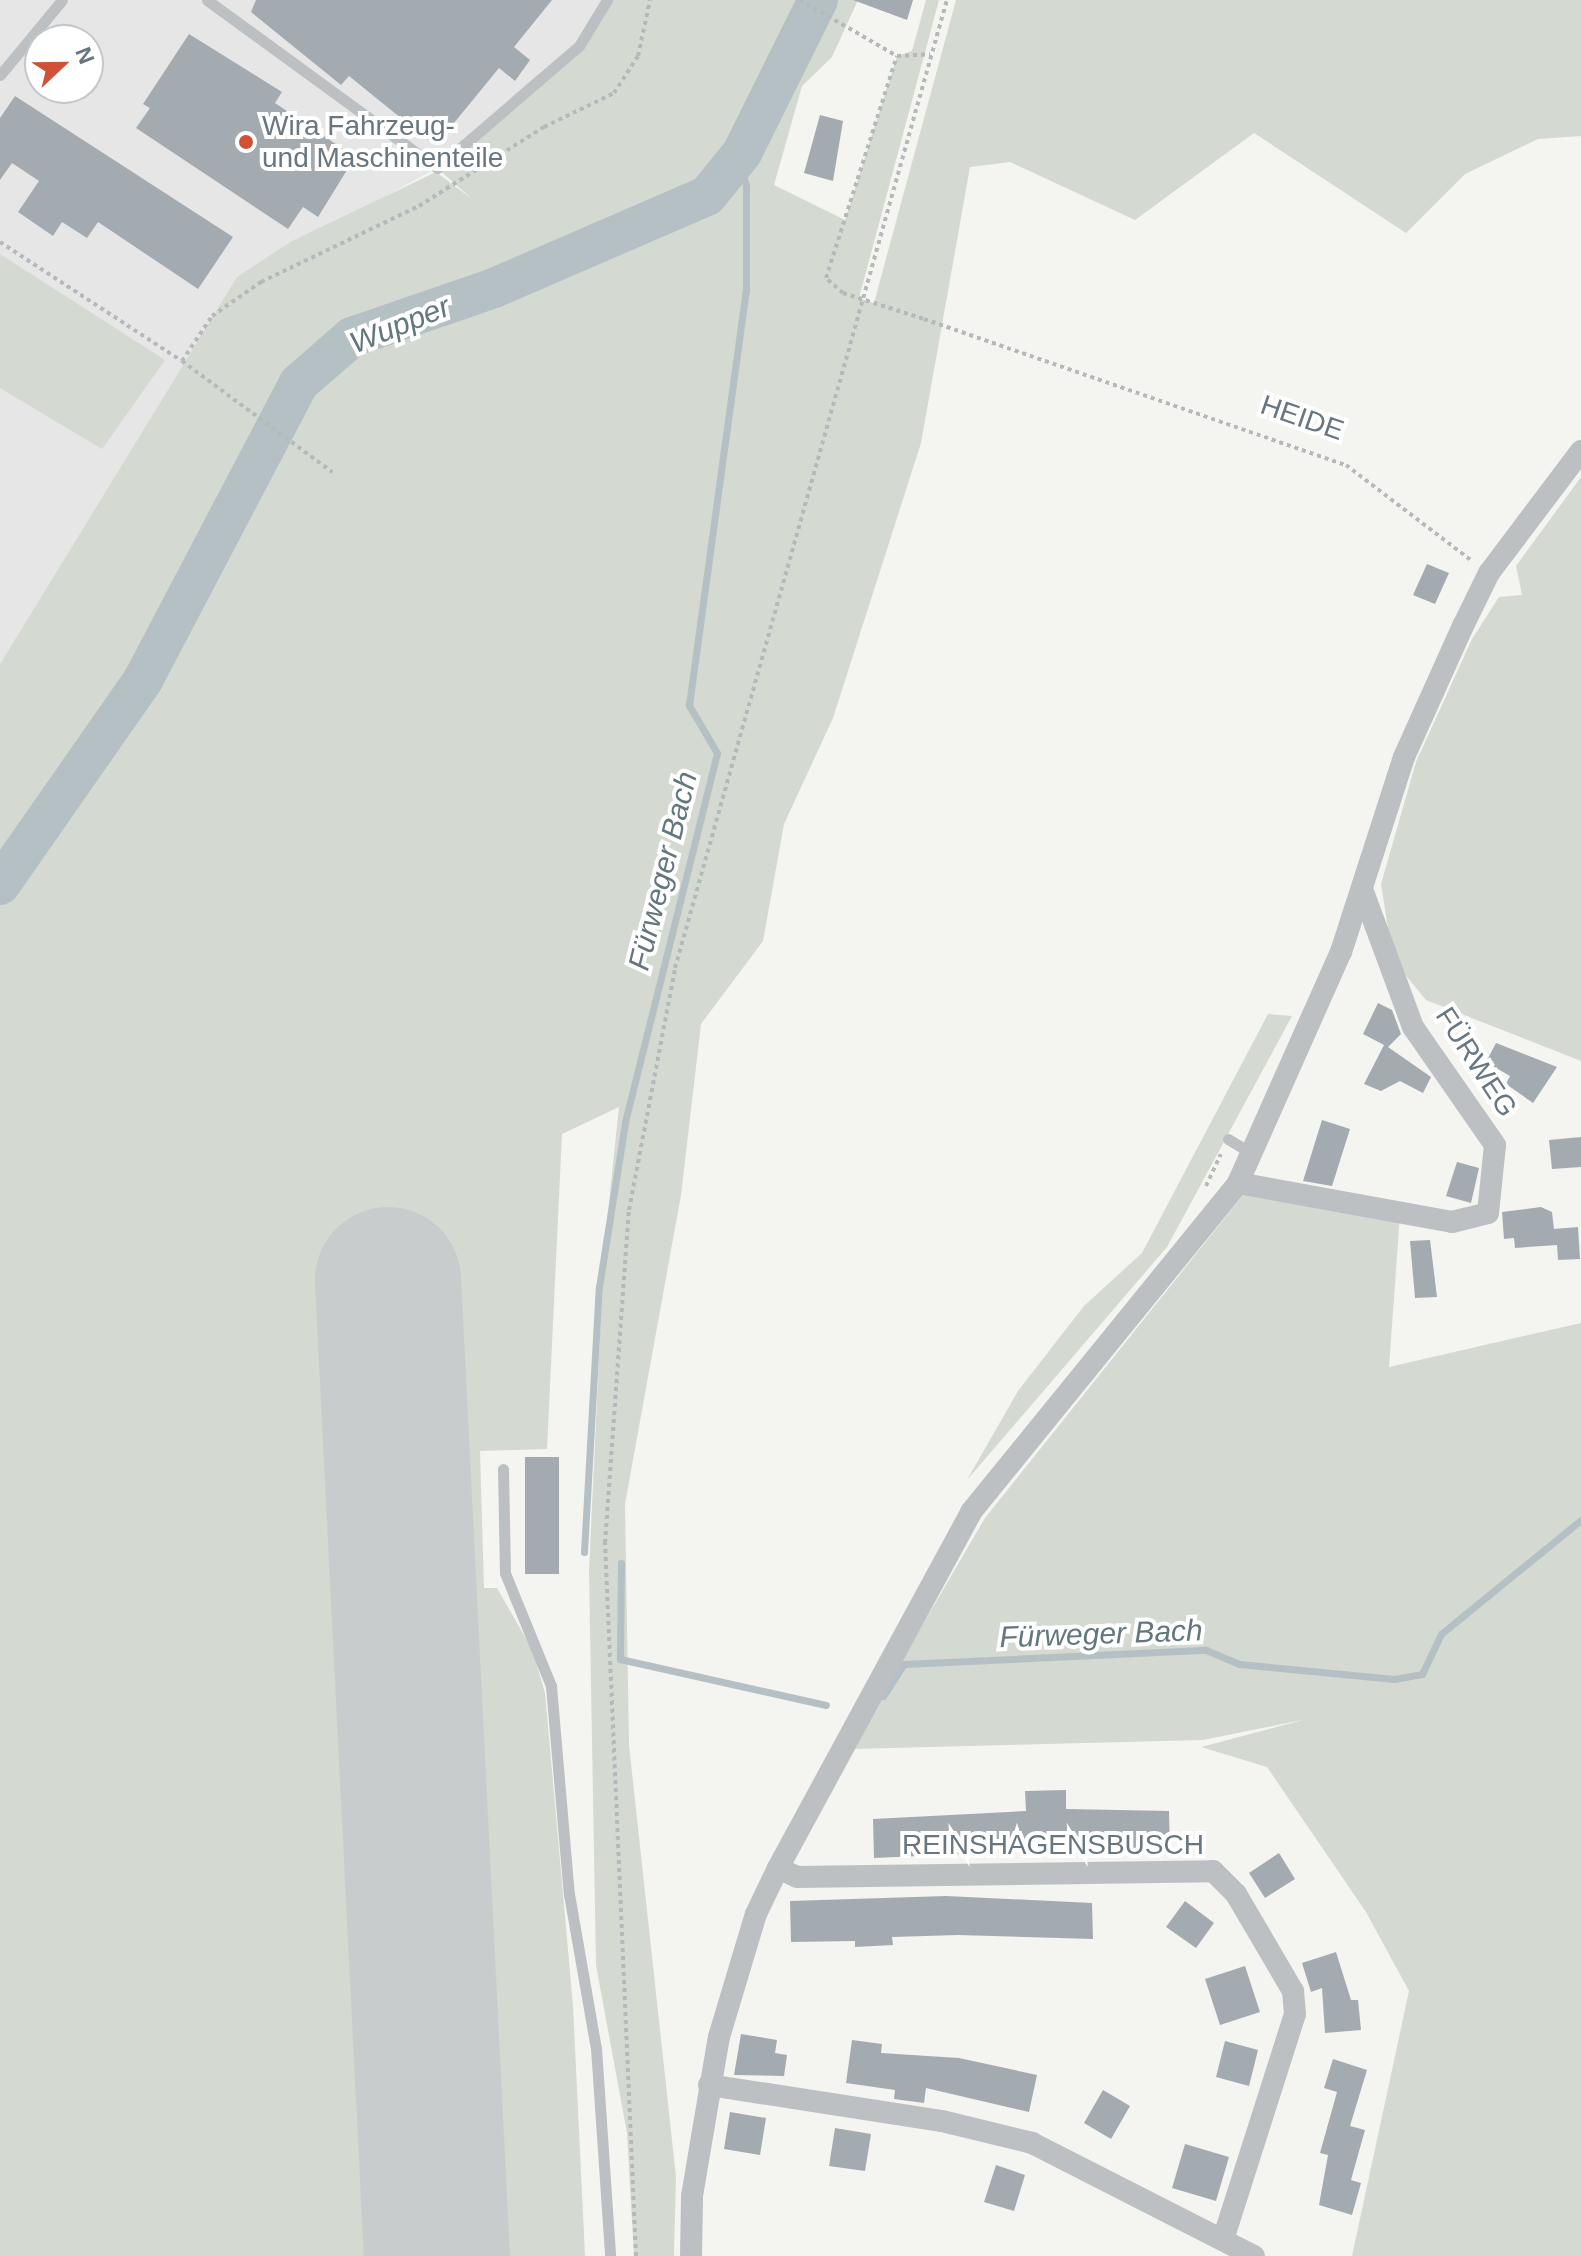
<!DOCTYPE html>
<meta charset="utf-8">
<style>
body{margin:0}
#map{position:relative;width:1581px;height:2256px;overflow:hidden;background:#f4f4f1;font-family:Arial,sans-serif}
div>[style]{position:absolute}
.built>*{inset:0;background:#e5e6e5}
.green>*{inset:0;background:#d4d9d1}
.stream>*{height:7px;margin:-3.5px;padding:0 3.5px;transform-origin:3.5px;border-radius:3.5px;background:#b4c0c3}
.river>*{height:40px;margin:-20px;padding:0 20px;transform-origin:20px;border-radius:20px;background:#b4c0c3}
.runway>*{height:146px;margin:-73px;padding:0 73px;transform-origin:73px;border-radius:73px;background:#c9cccc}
.building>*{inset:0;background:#a4abb0}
.path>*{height:4px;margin-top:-2px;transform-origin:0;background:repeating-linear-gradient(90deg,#b6b9bb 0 4px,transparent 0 8px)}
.lane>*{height:11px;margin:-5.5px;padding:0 5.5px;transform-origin:5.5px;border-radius:5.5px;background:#bcc0c3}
.street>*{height:22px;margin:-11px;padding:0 11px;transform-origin:11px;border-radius:11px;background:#bcc0c3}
.path-bridge>*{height:4px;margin-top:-2px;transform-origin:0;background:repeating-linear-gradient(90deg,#b6b9bb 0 4px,transparent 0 8px)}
.dots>*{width:22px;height:22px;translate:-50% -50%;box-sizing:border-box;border:4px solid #fff;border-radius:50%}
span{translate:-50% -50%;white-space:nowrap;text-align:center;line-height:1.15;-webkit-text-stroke:8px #fff;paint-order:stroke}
.poi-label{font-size:28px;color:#67767f}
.left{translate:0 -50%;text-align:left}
.street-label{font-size:28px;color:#67767f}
.water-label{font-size:30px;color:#63777c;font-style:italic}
.north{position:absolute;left:24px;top:24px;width:80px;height:80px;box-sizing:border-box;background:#fff;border:2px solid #c2c8cc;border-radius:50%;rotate:68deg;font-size:22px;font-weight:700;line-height:32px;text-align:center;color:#67767f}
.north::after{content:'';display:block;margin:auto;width:28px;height:36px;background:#d05136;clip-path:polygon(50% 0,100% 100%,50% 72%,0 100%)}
</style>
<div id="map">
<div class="built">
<i style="clip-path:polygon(evenodd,0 0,607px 0,579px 46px,437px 168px,237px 277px,0 664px,0 0,40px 40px,88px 40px,88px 88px,40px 88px,40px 40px)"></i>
</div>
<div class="green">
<i style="clip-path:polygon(607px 0,858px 0,832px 57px,802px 86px,774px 185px,845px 220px,897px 56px,912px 51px,926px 0,939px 0,859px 298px,874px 303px,956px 0,1581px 0,1581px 136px,1538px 139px,1465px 174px,1406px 233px,1254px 133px,1135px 220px,1010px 162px,970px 167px,921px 443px,833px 718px,784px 824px,763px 941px,701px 1024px,681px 1195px,625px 1504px,629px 1745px,676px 2177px,674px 2256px,634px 2256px,627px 2133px,596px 1965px,589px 1572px,604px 1250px,619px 1107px,562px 1134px,547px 1449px,480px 1451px,484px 1588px,497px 1588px,532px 1649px,545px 1693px,573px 2006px,585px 2256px,0 2256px,0 664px,237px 277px,292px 241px,436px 172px,472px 199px,437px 168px,579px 46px)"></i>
<i style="clip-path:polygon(0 254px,165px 360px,102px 449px,0 388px)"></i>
<i style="clip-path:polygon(1581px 477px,1581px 1061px,1426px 1000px,1393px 960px,1381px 884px,1416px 762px,1472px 639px,1499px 597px,1522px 595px,1516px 566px)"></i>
<i style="clip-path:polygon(1268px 1014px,1292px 1016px,1167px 1247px,967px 1480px,1018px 1391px,1084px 1306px,1142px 1253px)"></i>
<i style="clip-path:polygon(1244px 1194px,1400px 1214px,1389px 1367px,1581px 1323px,1581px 2256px,1352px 2256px,1409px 1991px,1366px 1912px,1267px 1767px,1201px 1747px,1307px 1719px,1203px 1740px,850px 1749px,985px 1518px)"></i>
</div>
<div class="stream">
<i style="left:584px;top:1552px;width:265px;rotate:-86.8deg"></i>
<i style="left:599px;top:1287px;width:167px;rotate:-81deg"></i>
<i style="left:625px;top:1122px;width:380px;rotate:-76deg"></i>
<i style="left:717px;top:753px;width:56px;rotate:-120.3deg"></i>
<i style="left:689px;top:705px;width:418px;rotate:-82.2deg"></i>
<i style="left:746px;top:291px;width:106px;rotate:-90deg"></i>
<i style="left:746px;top:185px;width:28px;rotate:-109deg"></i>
<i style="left:621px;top:1563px;width:96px;rotate:90.6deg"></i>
<i style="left:620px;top:1659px;width:211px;rotate:12.6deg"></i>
<i style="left:883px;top:1696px;width:38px;rotate:-57deg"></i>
<i style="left:904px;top:1664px;width:302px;rotate:-2.7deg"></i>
<i style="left:1206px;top:1650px;width:36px;rotate:23deg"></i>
<i style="left:1239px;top:1664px;width:156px;rotate:5.5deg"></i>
<i style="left:1394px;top:1679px;width:28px;rotate:-10deg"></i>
<i style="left:1422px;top:1674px;width:44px;rotate:-64.6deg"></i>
<i style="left:1441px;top:1634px;width:181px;rotate:-39.2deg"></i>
</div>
<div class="river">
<i style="left:0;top:885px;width:250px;rotate:-55.1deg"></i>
<i style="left:143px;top:680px;width:335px;rotate:-62.3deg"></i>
<i style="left:299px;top:383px;width:70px;rotate:-41deg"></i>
<i style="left:352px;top:337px;width:150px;rotate:-19deg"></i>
<i style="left:494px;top:288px;width:232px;rotate:-23.4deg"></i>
<i style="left:707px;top:196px;width:55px;rotate:-50.9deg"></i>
<i style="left:742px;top:153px;width:171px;rotate:-63.6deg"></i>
</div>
<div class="runway">
<i style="left:388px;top:1280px;width:977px;rotate:87.13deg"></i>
</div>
<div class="building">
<i style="clip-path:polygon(256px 0,552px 0,514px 47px,530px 60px,515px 81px,499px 68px,449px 129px,442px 125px,428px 140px,349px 76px,341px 85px,251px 12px)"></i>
<i style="clip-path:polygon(853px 0,913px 0,907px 20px)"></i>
<i style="clip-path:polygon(189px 34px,282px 92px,275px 103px,355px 157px,318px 217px,303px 207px,288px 229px,136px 128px,150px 108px,143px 104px)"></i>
<i style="clip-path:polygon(15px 96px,233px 237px,198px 289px,98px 222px,87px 238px,62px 222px,53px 236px,18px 212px,39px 181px,12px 163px,0 180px,0 118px)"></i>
<i style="clip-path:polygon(820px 115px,843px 121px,833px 181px,804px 173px)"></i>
<i style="clip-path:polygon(1427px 564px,1449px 573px,1435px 604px,1413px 595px)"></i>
<i style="clip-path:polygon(1378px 1003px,1392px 1010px,1401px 1034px,1388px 1047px,1431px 1077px,1423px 1093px,1400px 1081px,1381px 1091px,1364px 1084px,1384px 1045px,1363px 1034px)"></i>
<i style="clip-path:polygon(1496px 1043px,1557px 1067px,1533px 1103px,1506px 1084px,1510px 1076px,1486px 1062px)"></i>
<i style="clip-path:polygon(1322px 1120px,1350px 1129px,1332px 1186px,1303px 1181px)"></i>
<i style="clip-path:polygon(1581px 1137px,1581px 1167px,1552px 1169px,1549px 1140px)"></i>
<i style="clip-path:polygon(1457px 1162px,1479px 1168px,1471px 1203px,1446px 1196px)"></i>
<i style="clip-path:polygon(1541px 1207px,1552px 1212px,1554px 1229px,1578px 1227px,1580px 1259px,1558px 1260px,1557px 1245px,1515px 1248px,1514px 1238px,1504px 1239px,1502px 1212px)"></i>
<i style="clip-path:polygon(1430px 1240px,1437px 1297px,1415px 1298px,1410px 1241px)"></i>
<i style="clip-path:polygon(525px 1457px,559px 1457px,559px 1574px,525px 1574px)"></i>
<i style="clip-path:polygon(1066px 1790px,1066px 1809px,1169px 1811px,1170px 1854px,1085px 1851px,1085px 1841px,963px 1844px,964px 1854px,874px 1858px,873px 1819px,1026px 1811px,1025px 1791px)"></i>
<i style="clip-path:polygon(1279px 1853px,1295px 1879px,1265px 1898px,1249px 1873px)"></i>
<i style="clip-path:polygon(946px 1896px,1092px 1903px,1093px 1939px,958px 1935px,892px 1937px,893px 1945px,855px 1947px,855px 1941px,791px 1942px,790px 1901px)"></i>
<i style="clip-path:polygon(1185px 1901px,1214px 1923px,1196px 1948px,1166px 1927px)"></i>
<i style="clip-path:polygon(1336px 1952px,1351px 2000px,1358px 2000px,1361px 2030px,1325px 2033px,1322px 1988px,1311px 1992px,1302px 1963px)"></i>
<i style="clip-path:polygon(1245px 1966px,1260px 2012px,1220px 2025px,1205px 1979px)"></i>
<i style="clip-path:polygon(741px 2034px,777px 2040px,775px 2053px,787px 2055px,784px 2076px,734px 2075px)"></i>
<i style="clip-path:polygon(852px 2040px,882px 2044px,881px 2053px,959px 2058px,1037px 2075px,1029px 2112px,926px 2088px,924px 2103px,894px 2099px,895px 2090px,846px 2083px)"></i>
<i style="clip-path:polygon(1225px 2041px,1258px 2050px,1249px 2086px,1216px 2077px)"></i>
<i style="clip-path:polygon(1333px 2059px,1367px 2070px,1350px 2126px,1365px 2130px,1351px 2180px,1361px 2183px,1352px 2215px,1319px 2205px,1328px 2155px,1320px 2153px,1337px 2092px,1324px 2088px)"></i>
<i style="clip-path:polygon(1103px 2090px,1130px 2106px,1111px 2139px,1084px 2123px)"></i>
<i style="clip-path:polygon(730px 2112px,766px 2118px,760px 2155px,724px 2149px)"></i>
<i style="clip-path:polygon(835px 2128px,871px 2134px,865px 2171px,829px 2166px)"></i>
<i style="clip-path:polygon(1185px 2144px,1229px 2157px,1216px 2201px,1172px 2188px)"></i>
<i style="clip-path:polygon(996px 2165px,1025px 2175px,1014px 2211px,984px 2202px)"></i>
</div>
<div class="path">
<i style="left:800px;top:0;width:112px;rotate:30deg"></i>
<i style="left:897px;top:56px;width:33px;rotate:-3deg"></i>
<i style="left:0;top:242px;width:217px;rotate:33.2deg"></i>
<i style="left:182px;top:361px;width:187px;rotate:36.5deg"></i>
<i style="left:843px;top:293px;width:23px;rotate:-139deg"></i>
<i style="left:826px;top:278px;width:233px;rotate:-72.3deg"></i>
<i style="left:924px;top:319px;width:447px;rotate:19.1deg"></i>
<i style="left:1346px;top:465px;width:158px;rotate:37.3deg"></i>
<i style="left:182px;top:361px;width:54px;rotate:-56.3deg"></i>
<i style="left:212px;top:316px;width:60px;rotate:-34.8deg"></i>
<i style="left:261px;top:282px;width:175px;rotate:-25.7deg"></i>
<i style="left:419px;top:206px;width:148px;rotate:-32.3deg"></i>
<i style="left:544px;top:127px;width:78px;rotate:-25.9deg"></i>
<i style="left:614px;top:93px;width:44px;rotate:-57deg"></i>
<i style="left:638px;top:56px;width:57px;rotate:-77.9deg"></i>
<i style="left:1206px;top:1186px;width:35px;rotate:-65deg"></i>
<i style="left:636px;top:2256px;width:714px;rotate:-92.49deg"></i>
<i style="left:605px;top:1543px;width:334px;rotate:-85.9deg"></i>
<i style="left:629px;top:1210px;width:246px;rotate:-79.2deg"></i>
<i style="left:675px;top:968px;width:1005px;rotate:-74.31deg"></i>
</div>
<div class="lane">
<i style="left:207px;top:0;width:285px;rotate:36.1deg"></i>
<i style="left:437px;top:168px;width:187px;rotate:-40.7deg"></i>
<i style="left:579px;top:46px;width:54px;rotate:-58.7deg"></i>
<i style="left:0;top:75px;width:97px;rotate:-50.4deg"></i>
<i style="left:1228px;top:1139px;width:29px;rotate:31deg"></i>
<i style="left:503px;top:1469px;width:104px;rotate:88.9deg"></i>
<i style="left:505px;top:1573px;width:122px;rotate:67.8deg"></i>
<i style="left:551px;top:1686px;width:209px;rotate:85.1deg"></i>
<i style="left:569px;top:1894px;width:156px;rotate:80.1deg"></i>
<i style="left:596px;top:2048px;width:208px;rotate:86.1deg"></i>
</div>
<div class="street">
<i style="left:1238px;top:1183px;width:218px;rotate:10.3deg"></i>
<i style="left:1452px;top:1222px;width:37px;rotate:-14deg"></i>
<i style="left:1488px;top:1213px;width:68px;rotate:-84.1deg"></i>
<i style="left:1495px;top:1145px;width:144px;rotate:-124.8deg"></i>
<i style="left:1413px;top:1027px;width:147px;rotate:-110.3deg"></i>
<i style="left:778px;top:1868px;width:21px;rotate:25deg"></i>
<i style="left:797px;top:1877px;width:416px;rotate:-0.8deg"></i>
<i style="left:1213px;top:1871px;width:33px;rotate:45deg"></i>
<i style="left:1236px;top:1894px;width:113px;rotate:59.6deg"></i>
<i style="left:1293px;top:1991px;width:23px;rotate:85deg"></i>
<i style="left:1295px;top:2014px;width:237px;rotate:107.7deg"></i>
<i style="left:709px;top:2085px;width:236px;rotate:8.8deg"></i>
<i style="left:942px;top:2121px;width:93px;rotate:13.7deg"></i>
<i style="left:1032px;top:2143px;width:249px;rotate:27deg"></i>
<i style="left:691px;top:2256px;width:60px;rotate:-89deg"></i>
<i style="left:692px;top:2196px;width:161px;rotate:-80.4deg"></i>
<i style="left:719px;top:2037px;width:128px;rotate:-73.3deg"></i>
<i style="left:756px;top:1914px;width:51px;rotate:-64.4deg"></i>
<i style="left:778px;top:1868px;width:405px;rotate:-61.5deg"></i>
<i style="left:971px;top:1512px;width:424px;rotate:-50.9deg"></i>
<i style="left:1238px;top:1183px;width:253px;rotate:-66deg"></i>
<i style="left:1341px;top:952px;width:205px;rotate:-72.1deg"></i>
<i style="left:1404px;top:757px;width:144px;rotate:-65.8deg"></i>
<i style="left:1463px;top:626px;width:59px;rotate:-63.9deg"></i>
<i style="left:1489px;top:573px;width:153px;rotate:-53deg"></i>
</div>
<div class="path-bridge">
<i style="left:843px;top:293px;width:85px;rotate:17.8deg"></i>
</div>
<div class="dots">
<i style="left:246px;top:142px;background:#d05136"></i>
</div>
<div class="poi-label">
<span class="left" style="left:262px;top:142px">Wira Fahrzeug-<br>und Maschinenteile</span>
</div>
<div class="street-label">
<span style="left:1302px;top:418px;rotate:19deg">HEIDE</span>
<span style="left:1476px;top:1062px;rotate:57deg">FÜRWEG</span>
<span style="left:1053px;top:1845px">REINSHAGENSBUSCH</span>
</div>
<div class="water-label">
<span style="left:400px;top:325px;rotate:-22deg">Wupper</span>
<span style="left:663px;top:871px;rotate:-76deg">Fürweger Bach</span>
<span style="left:1101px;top:1634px;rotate:-2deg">Fürweger Bach</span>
</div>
<div class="north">N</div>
</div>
